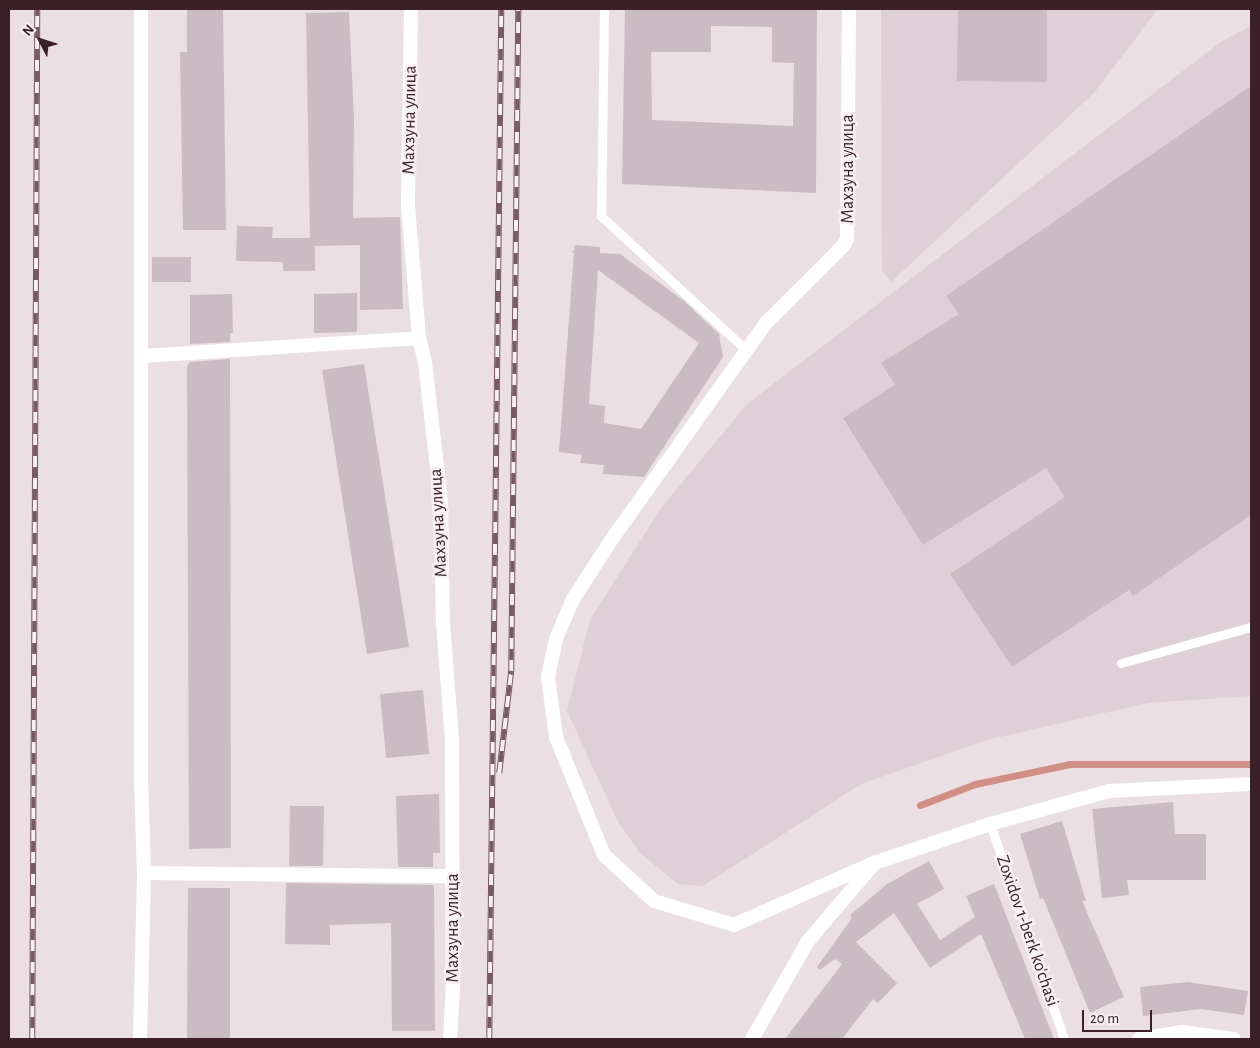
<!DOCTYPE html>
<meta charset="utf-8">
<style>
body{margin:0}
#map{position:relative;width:1260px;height:1048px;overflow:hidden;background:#ebdfe4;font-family:"Alegreya Sans",sans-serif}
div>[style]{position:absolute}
.built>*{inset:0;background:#ded0d6}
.stream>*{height:7px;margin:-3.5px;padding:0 3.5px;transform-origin:3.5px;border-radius:3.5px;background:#d19085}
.building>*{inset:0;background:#cbbbc2}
.service>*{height:9px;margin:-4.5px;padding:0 4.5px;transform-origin:4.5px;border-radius:4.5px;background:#fff}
.minor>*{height:14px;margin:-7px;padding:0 7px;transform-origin:7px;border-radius:7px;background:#fff}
.rail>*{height:5.5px;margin-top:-2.75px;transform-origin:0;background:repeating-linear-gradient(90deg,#f7eff3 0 11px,#775a62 0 22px);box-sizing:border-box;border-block:1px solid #775a62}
span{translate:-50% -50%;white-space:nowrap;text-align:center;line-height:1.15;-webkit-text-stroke:5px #f7eff3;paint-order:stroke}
.street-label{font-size:18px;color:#3b2027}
.frame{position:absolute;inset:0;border:10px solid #3b2027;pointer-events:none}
.north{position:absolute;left:15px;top:15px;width:50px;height:50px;-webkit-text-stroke:4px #f7eff3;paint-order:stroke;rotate:310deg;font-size:14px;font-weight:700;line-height:20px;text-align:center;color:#3b2027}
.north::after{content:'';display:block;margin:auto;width:18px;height:22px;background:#3b2027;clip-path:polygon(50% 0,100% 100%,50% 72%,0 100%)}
.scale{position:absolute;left:1082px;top:1010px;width:70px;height:22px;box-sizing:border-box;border:2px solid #3b2027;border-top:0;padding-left:6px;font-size:15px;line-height:18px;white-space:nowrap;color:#3b2027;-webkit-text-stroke:4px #f7eff3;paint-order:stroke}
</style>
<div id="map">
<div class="built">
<i style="clip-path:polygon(881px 9px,1158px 9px,1094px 93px,891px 282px,882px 270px)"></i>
<i style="clip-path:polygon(1251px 26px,1251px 696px,1148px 703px,987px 740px,861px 784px,703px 886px,678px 884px,640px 853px,618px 822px,567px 711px,590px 620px,661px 508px,747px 404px,1222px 41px)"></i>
</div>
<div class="stream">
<i style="left:920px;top:805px;width:59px;rotate:-20.9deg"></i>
<i style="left:975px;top:784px;width:97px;rotate:-11.9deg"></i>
<i style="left:1070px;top:764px;width:181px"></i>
</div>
<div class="building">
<i style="clip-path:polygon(187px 9px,223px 9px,226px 230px,183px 230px,180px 52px,187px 52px)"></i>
<i style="clip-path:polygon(evenodd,625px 9px,817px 9px,816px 193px,622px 184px,625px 9px,711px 26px,772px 27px,772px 62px,794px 63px,793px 126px,652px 120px,651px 52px,711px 52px,711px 26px)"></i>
<i style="clip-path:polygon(958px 9px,1047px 9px,1047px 82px,957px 81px)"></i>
<i style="clip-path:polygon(349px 12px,354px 117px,353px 218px,400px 217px,403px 309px,360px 310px,360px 245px,315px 246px,315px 271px,283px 271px,283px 262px,236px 261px,237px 226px,273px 227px,272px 238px,310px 238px,306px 13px)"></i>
<i style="clip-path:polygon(1251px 86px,1251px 515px,1133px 596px,1129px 590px,1012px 667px,950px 574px,1065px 497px,1046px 468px,923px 545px,843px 418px,895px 385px,881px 363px,959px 314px,946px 296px)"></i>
<i style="clip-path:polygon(evenodd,575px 245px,600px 247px,600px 253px,620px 254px,684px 301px,719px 334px,723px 357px,644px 477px,603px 474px,604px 465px,580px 463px,582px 455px,559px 452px,574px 253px,571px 251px,574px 251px,575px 245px,598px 270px,699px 343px,641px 429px,604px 423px,605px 406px,589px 404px,598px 270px)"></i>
<i style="clip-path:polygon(152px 257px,191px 257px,191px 282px,152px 282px)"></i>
<i style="clip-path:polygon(357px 293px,357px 332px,314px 333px,314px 294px)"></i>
<i style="clip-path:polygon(232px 294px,233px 333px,230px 333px,230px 342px,190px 344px,190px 295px)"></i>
<i style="clip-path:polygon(230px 359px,231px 848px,189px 849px,187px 366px,190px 362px)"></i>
<i style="clip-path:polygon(364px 364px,409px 647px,367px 654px,322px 370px)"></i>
<i style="clip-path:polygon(423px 690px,429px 754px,386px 758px,380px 694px)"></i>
<i style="clip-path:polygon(439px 794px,440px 853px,433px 853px,433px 867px,398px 867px,396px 796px)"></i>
<i style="clip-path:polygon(1173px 802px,1175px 834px,1206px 834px,1206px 880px,1127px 880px,1129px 895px,1102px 898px,1092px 809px)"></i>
<i style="clip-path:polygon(290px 806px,324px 806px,323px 866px,289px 866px)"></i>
<i style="clip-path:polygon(1062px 821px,1086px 901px,1082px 901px,1124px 997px,1090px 1013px,1043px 898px,1040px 899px,1020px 834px)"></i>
<i style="clip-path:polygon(929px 861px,944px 889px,917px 904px,940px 940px,975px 917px,966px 896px,994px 884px,1054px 1039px,1025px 1039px,981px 934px,930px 968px,894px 913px,856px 942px,897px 983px,878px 1003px,873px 999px,842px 1039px,785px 1039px,842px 964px,835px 959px,820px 970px,817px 967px,852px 918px,850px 915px,887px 884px)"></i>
<i style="clip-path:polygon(286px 883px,434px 885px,435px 1031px,392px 1031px,391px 923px,330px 925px,330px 945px,285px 944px)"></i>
<i style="clip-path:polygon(188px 888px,230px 888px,230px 1039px,187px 1039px)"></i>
<i style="clip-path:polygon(1188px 982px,1248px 991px,1244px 1015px,1201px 1009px,1143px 1016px,1140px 987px)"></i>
</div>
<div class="service">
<i style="left:604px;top:9px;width:207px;rotate:90.8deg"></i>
<i style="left:601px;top:216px;width:197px;rotate:42.7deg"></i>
<i style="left:1121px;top:663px;width:135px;rotate:-15.5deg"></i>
<i style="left:990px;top:824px;width:227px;rotate:71deg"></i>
</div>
<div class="minor">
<i style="left:411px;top:9px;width:197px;rotate:90.9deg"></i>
<i style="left:408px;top:206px;width:132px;rotate:85.2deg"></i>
<i style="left:419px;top:338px;width:25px;rotate:76deg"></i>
<i style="left:425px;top:362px;width:141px;rotate:83.5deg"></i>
<i style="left:441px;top:502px;width:121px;rotate:89.1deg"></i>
<i style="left:443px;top:623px;width:117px;rotate:85.6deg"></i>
<i style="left:452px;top:740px;width:246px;rotate:89.8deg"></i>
<i style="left:453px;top:986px;width:53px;rotate:93.2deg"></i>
<i style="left:849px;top:9px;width:230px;rotate:90.5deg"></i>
<i style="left:847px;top:239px;width:7px;rotate:117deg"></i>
<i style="left:844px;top:245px;width:110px;rotate:135deg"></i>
<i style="left:766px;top:323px;width:265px;rotate:125.5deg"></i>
<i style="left:612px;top:539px;width:72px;rotate:123deg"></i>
<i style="left:573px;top:599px;width:43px;rotate:113deg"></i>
<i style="left:556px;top:639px;width:39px;rotate:102deg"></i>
<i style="left:548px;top:677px;width:61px;rotate:82.4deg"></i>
<i style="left:556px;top:737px;width:127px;rotate:67.9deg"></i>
<i style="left:604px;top:855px;width:68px;rotate:42.6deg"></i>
<i style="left:654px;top:901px;width:84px;rotate:16.7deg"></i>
<i style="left:734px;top:925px;width:153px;rotate:-23.9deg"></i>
<i style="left:874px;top:863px;width:122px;rotate:-18.6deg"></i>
<i style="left:990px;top:824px;width:123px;rotate:-15.5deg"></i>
<i style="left:1109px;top:791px;width:142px;rotate:-2.8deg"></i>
<i style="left:143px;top:356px;width:277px;rotate:-3.7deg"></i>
<i style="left:144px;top:873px;width:309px;rotate:0.6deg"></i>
<i style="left:140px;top:1039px;width:166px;rotate:-88.6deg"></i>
<i style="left:144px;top:873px;width:97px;rotate:-91.8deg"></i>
<i style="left:141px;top:776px;width:767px;rotate:-90deg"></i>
<i style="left:752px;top:1039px;width:113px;rotate:-60.3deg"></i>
<i style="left:808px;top:941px;width:99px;rotate:-49.5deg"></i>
<i style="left:1139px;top:1039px;width:44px;rotate:-9.2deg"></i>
<i style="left:1182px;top:1032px;width:52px;rotate:7.7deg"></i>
</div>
<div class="rail">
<i style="left:499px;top:773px;width:103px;rotate:-83.3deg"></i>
<i style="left:511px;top:671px;width:662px;rotate:-89.39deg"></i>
<i style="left:32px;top:1039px;width:1030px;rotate:-89.72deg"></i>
<i style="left:489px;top:1039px;width:1030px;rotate:-89.33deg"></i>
</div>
<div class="street-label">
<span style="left:410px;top:120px;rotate:-89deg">Махзуна улица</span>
<span style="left:848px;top:169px;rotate:-90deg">Махзуна улица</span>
<span style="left:439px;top:523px;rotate:-93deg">Махзуна улица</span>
<span style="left:453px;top:928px;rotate:-90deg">Махзуна улица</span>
<span style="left:1027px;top:931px;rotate:71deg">Zoxidov 1-berk ko'chasi</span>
</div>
<div class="frame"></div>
<div class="north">N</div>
<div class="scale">20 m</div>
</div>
